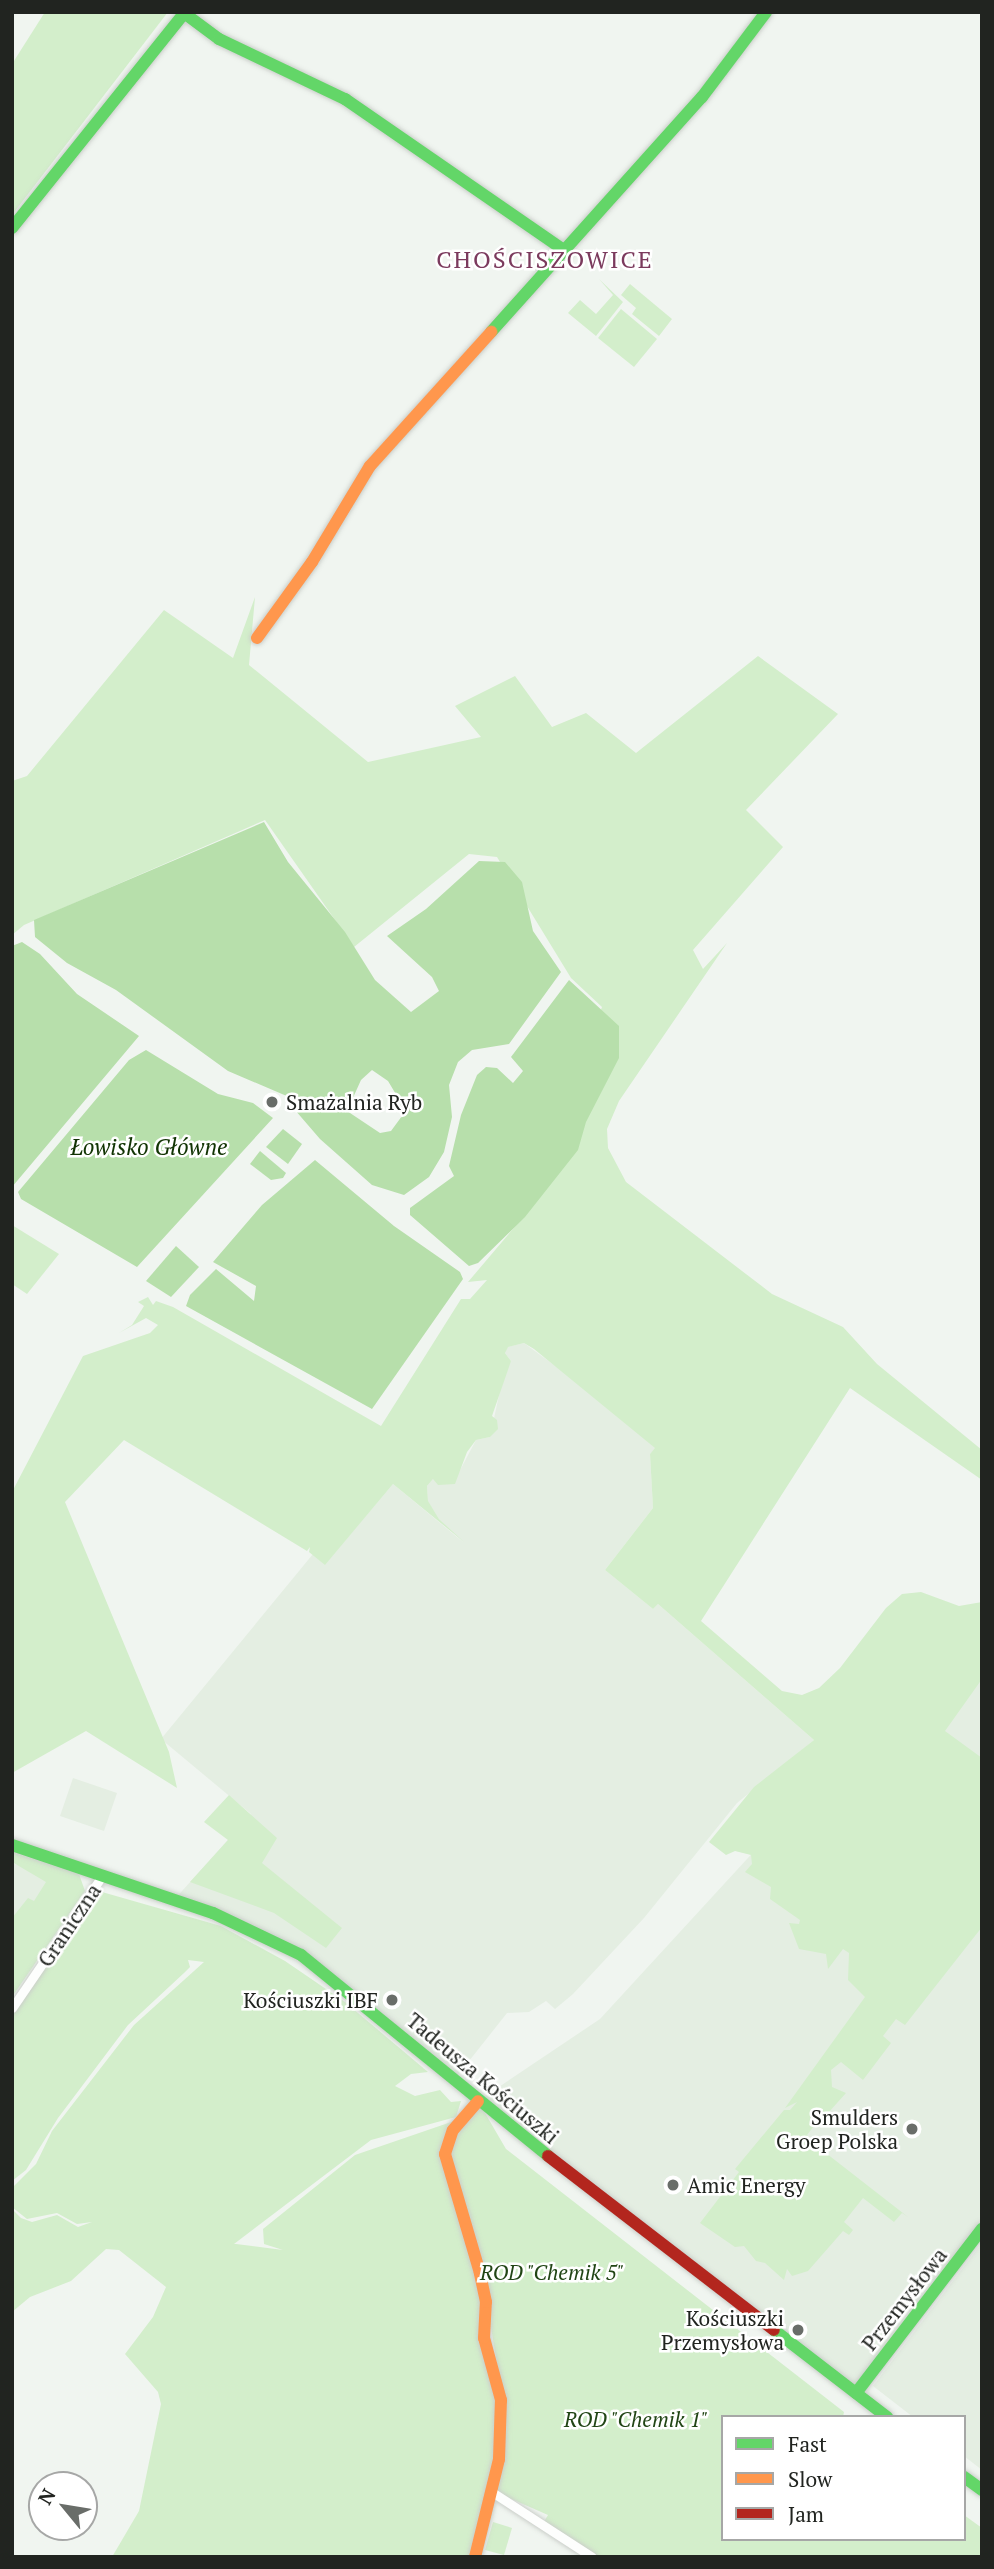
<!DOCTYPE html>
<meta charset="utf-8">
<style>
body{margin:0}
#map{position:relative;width:994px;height:2569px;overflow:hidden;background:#f0f5f0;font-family:"PT Serif",serif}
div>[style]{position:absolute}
.built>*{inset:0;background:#e4eee2}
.green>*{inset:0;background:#d3eecb}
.water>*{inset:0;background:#b7dfab}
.roads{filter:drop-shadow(0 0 2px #cbcfca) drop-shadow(0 0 2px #cbcfca)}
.street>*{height:9px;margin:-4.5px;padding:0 4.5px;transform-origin:4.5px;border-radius:4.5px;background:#fdfefd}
.fast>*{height:12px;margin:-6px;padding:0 6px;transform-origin:6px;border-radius:6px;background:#63d668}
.slow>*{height:12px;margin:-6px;padding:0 6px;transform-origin:6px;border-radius:6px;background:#ff974d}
.jam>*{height:12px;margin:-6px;padding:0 6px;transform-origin:6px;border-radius:6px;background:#b3261e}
.dots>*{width:19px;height:19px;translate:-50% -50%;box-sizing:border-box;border:4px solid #fff;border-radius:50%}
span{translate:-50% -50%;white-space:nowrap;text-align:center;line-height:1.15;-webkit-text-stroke:5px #fff;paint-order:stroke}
.poi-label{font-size:21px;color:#212420}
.left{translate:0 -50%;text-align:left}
.right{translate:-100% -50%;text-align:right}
.street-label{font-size:21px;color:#212420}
.park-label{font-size:21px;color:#214515;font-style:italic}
.water-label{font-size:23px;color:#113403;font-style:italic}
.quarter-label{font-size:24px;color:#7b3a5d;letter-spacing:2px}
.frame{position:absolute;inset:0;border:14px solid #212420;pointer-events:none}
.legend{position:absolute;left:721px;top:2415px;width:245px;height:126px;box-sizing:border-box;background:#fff;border:2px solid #a6a7a6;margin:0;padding:9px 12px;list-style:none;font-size:21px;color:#212420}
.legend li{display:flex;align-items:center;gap:14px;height:35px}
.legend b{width:35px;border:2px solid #a6a7a6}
.north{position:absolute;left:28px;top:2471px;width:70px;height:70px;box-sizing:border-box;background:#fff;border:2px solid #a6a7a6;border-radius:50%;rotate:300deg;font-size:19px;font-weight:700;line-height:28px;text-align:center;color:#212420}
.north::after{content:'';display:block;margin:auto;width:24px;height:32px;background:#696d69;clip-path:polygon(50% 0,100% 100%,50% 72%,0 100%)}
</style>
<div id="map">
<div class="built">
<i style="clip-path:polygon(524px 1343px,596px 1396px,656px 1448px,650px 1454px,653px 1508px,605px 1570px,653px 1609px,658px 1604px,814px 1740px,737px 1803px,644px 1918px,573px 1994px,555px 2009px,546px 2001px,529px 2012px,507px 2013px,454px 2080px,315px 1965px,174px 1900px,251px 1814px,161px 1739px,313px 1554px,325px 1564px,393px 1484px,463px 1542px,439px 1519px,428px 1502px,427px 1486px,433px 1479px,458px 1474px,476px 1440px,490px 1437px,504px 1372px,511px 1361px,505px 1353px,507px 1347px)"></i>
<i style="clip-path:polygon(982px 1621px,982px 2229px,856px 2393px,478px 2101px,600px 2019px,847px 1750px)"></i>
<i style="clip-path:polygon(73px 1778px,117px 1793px,104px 1831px,60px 1816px)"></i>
<i style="clip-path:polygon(12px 1863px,79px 1887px,12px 1985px)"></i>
<i style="clip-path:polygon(982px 2243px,982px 2470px,964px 2456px,964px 2417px,913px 2417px,873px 2386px)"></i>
</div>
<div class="green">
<i style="clip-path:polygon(45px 12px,168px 12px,12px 215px,12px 64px)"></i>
<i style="clip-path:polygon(599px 279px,623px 302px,596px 336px,568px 313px,580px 300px,596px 314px,613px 295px)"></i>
<i style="clip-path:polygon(630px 284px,672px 319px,659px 336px,632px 314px,636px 308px,621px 295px)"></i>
<i style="clip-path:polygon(621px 309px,657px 339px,634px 367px,598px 338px)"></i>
<i style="clip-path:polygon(255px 597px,249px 665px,368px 762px,481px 737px,455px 706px,515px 676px,552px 727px,586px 713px,636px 753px,758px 656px,838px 714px,746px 810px,783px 847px,693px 950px,703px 969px,727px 943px,619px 1101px,607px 1129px,608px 1148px,626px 1182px,772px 1294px,843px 1327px,877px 1364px,982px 1450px,982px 1480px,850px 1388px,701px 1621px,782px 1691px,802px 1695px,819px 1688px,840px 1668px,886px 1608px,902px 1594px,921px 1592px,959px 1606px,982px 1602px,982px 1679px,945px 1731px,982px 1758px,982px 1927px,905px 2025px,896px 2019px,883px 2036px,891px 2043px,863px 2080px,841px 2062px,831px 2070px,832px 2087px,846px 2093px,820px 2122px,815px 2116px,817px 2122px,807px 2135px,811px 2140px,817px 2135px,813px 2143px,908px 2217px,902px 2213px,894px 2222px,863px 2198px,844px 2222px,853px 2230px,849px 2235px,843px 2231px,808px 2271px,792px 2276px,787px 2269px,784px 2280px,765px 2263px,756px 2261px,744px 2246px,735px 2247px,700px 2223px,739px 2172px,735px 2169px,784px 2110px,790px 2110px,797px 2102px,785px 2108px,865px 1997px,848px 1980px,849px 1953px,843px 1949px,828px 1969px,826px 1954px,799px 1949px,789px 1923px,799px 1924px,800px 1920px,770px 1899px,771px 1887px,745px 1872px,752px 1864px,751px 1855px,735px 1851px,726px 1855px,709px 1842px,754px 1787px,814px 1740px,658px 1604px,653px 1609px,605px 1570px,653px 1508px,650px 1454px,655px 1448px,534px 1349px,524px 1343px,508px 1347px,505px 1353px,511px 1361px,492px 1416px,497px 1420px,498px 1429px,490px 1437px,476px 1440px,467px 1452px,455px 1484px,438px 1485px,433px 1479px,427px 1486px,428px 1501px,439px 1519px,464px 1542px,393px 1484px,325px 1565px,309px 1552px,310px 1547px,307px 1551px,124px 1440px,65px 1502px,169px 1752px,177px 1788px,86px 1731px,12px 1773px,12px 1492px,83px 1356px,150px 1333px,158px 1325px,146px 1318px,119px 1333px,132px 1325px,144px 1306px,138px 1302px,148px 1297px,153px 1305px,156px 1301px,173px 1307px,381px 1426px,461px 1299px,470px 1299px,487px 1280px,468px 1282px,518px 1223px,602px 1007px,571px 978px,497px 857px,469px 854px,354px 947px,265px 820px,24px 925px,12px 935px,12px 781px,27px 776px,164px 610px,233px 658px)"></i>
<i style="clip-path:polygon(12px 1225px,59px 1254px,27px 1294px,12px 1284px)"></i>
<i style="clip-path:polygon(229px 1795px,277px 1838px,262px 1863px,342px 1928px,326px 1948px,274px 1913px,190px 1882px,228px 1840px,204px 1822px)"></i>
<i style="clip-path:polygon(12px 1852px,79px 1874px,85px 1891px,12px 1997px,12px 1918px,28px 1898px,34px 1901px,46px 1882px,12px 1862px)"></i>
<i style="clip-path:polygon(102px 1892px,221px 1926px,285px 1961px,345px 2002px,428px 2072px,411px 2074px,395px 2086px,415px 2096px,440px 2090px,451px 2102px,461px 2101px,456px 2117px,371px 2140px,234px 2244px,212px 2241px,283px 2250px,264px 2244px,263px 2229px,355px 2155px,457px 2120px,444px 2141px,471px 2245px,495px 2374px,501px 2433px,472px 2557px,112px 2557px,139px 2511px,161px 2404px,158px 2392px,125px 2354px,153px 2317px,166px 2287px,119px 2250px,106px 2249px,71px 2281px,30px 2297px,12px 2312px,12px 2209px,21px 2218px,32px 2222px,57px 2215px,78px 2227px,92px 2222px,77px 2224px,57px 2213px,27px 2219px,12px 2207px,12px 2188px,36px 2164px,52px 2131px,134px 2025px,204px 1962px,188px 1960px,190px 1967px,184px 1973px,128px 2025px,58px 2118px,26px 2170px,12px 2181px,12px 2014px,86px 1907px)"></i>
<i style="clip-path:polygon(478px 2101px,506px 2149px,844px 2412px,843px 2417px,723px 2417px,723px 2539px,964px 2539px,964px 2515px,982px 2528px,982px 2557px,592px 2557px,542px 2525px,548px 2515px,493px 2491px,498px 2370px,487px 2303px,449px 2155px,450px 2139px)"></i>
<i style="clip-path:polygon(493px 2522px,512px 2528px,504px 2555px,485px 2550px)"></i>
</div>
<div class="water">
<i style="clip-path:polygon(evenodd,264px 822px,288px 862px,345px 932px,375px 980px,411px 1012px,439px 991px,432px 977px,387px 936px,426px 909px,479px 861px,505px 862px,522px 882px,533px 931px,561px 972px,509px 1044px,472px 1050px,458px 1062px,449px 1085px,452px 1117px,444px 1152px,429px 1177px,404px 1195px,372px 1185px,320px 1139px,295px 1110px,296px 1100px,228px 1071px,116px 990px,67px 963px,35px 937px,34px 920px,264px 822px,372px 1070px,388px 1081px,400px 1101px,402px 1116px,391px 1131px,380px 1133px,347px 1111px,361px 1080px,372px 1070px)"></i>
<i style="clip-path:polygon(22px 942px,40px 954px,77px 994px,139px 1036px,12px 1187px,12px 946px)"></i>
<i style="clip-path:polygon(569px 980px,619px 1026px,619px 1058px,586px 1122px,578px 1150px,525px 1217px,478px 1263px,469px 1266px,410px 1215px,410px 1208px,454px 1176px,449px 1166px,461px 1115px,477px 1075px,486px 1067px,497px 1068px,513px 1083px,523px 1071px,511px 1057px)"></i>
<i style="clip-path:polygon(146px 1050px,218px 1094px,253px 1103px,273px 1118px,137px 1267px,21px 1199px,18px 1192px,129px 1060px)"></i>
<i style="clip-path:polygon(283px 1129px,302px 1144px,288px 1164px,266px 1147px)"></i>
<i style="clip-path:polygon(260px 1151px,286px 1173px,283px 1178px,271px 1180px,250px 1164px)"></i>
<i style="clip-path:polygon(315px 1160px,394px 1226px,460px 1272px,463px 1279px,372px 1409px,186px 1306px,190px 1295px,216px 1269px,254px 1301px,256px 1286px,213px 1262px,262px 1205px)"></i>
<i style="clip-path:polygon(176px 1246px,199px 1267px,171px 1297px,146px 1281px)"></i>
</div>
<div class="roads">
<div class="street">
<i style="left:12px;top:2008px;width:160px;rotate:-55.7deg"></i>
<i style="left:492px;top:2492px;width:119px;rotate:33deg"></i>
</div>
<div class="fast">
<i style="left:12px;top:228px;width:275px;rotate:-51.3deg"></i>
<i style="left:184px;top:13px;width:44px;rotate:36.6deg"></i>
<i style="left:219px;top:39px;width:140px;rotate:25.5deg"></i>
<i style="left:345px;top:99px;width:270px;rotate:34.6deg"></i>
<i style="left:491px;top:332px;width:316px;rotate:-48.1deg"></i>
<i style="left:702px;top:97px;width:106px;rotate:-53deg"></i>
<i style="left:12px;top:1845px;width:212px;rotate:18.7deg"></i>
<i style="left:213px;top:1913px;width:98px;rotate:25.5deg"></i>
<i style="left:301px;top:1955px;width:318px;rotate:39.1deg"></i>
<i style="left:774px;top:2330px;width:143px;rotate:37.6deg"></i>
<i style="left:856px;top:2393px;width:207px;rotate:-52.5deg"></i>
<i style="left:964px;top:2477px;width:22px;rotate:36deg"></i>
</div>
<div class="slow">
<i style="left:257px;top:638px;width:94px;rotate:-54.1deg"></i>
<i style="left:312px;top:562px;width:112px;rotate:-58.9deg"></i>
<i style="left:370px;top:466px;width:181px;rotate:-47.9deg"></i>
<i style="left:475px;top:2557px;width:101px;rotate:-76.2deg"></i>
<i style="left:499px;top:2459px;width:59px;rotate:-88.1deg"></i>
<i style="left:501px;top:2400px;width:64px;rotate:-105.3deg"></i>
<i style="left:484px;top:2338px;width:36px;rotate:-87deg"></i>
<i style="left:486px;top:2302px;width:30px;rotate:-102deg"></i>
<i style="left:480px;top:2273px;width:124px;rotate:-106.4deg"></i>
<i style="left:445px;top:2154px;width:25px;rotate:-72deg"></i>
<i style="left:453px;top:2130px;width:38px;rotate:-49deg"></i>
</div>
<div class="jam">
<i style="left:548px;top:2156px;width:285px;rotate:37.6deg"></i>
</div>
</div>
<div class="dots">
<i style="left:272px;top:1102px;background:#696d69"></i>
<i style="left:392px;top:2000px;background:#696d69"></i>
<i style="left:912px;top:2129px;background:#696d69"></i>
<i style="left:673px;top:2185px;background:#696d69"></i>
<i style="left:798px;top:2330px;background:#696d69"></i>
</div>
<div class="poi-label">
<span class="left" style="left:286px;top:1102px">Smażalnia Ryb</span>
<span class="right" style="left:378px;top:2000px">Kościuszki IBF</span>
<span class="right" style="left:898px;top:2129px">Smulders<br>Groep Polska</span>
<span class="left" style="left:687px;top:2185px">Amic Energy</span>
<span class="right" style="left:784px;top:2330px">Kościuszki<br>Przemysłowa</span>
</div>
<div class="street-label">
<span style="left:69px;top:1925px;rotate:-56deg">Graniczna</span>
<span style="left:483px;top:2078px;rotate:40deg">Tadeusza Kościuszki</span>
<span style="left:904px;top:2299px;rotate:-52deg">Przemysłowa</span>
</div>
<div class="park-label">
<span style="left:552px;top:2272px">ROD "Chemik 5"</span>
<span style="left:636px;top:2419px">ROD "Chemik 1"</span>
</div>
<div class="water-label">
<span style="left:149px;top:1147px">Łowisko Główne</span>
</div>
<div class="quarter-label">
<span style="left:545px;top:260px">CHOŚCISZOWICE</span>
</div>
<div class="frame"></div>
<ul class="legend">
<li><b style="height:9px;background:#63d668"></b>Fast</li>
<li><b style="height:9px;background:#ff974d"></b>Slow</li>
<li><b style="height:9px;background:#b3261e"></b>Jam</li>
</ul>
<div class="north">N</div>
</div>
